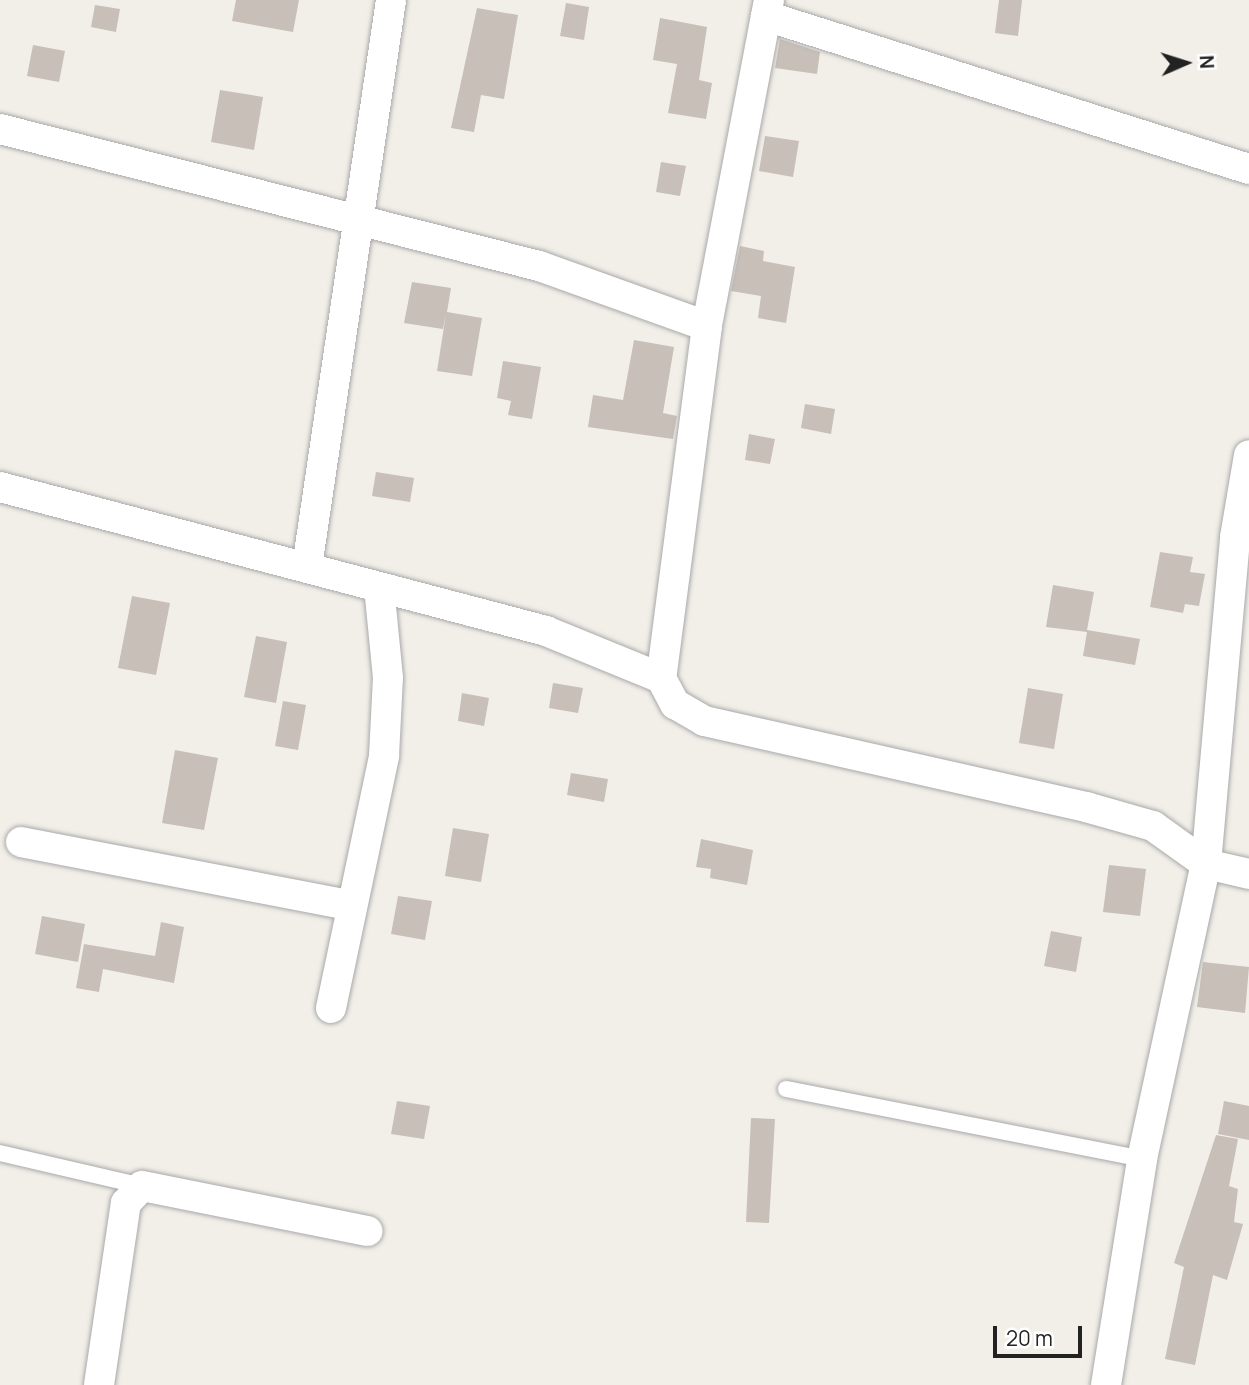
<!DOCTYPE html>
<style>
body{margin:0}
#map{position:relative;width:1249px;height:1385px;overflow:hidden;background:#f2efe9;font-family:Manrope,sans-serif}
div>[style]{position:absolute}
.building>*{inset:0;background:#c7bfb8}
.roads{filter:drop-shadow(0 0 2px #a9a9a9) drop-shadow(0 0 2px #a9a9a9)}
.lane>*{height:16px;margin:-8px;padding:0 8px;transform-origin:8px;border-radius:8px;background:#fff}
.street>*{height:30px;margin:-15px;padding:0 15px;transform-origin:15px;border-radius:15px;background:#fff}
span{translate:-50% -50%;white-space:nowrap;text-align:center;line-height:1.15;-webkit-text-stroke:5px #fff;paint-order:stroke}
.north{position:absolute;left:1151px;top:28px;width:70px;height:70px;-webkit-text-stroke:5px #fff;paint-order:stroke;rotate:87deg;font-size:19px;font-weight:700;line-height:28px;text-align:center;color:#222}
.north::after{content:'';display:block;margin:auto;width:24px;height:32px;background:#222;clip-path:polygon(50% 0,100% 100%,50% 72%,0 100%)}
.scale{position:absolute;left:993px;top:1326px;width:89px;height:32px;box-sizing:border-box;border:4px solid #222;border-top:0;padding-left:9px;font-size:21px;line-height:24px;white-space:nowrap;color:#222;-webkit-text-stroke:5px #fff;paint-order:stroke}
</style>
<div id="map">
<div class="building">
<i style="clip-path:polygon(236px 0,299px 0,293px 32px,232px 21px)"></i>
<i style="clip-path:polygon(999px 0,1022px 0,1018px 36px,995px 33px)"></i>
<i style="clip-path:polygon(566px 3px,589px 7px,584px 40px,560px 36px)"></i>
<i style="clip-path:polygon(95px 5px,120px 9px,116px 32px,91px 27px)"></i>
<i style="clip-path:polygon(477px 8px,518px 15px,504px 99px,481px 95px,474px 132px,451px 128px)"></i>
<i style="clip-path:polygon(660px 18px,707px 27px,699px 80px,712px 83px,706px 119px,668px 113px,677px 64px,653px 60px)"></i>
<i style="clip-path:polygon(780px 39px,820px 52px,817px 74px,775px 68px)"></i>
<i style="clip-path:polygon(33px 45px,65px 51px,59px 82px,27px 76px)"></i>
<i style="clip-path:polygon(220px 90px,263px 97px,254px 150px,211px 142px)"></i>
<i style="clip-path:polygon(765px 136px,799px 141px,793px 177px,759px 171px)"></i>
<i style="clip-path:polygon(661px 162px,686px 166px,680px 196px,656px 192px)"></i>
<i style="clip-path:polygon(740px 246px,764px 251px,763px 261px,795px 267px,786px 323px,758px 318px,761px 296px,731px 291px)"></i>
<i style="clip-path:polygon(412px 282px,451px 288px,447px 312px,482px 318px,472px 376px,437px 371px,446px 314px,443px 329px,404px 323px)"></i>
<i style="clip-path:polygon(634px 340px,674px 347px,663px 413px,677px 416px,673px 439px,588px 427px,593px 395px,623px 400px)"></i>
<i style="clip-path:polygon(503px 361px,541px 367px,532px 419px,508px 415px,511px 401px,497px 398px)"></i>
<i style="clip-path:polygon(805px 404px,835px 409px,831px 434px,801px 428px)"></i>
<i style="clip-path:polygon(749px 434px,775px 439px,770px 464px,745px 460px)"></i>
<i style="clip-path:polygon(376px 472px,414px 478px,410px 502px,372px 496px)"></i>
<i style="clip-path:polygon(1160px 552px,1193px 557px,1190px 572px,1205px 574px,1199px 606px,1185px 604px,1183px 613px,1150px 607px)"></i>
<i style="clip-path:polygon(1053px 585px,1094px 592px,1087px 630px,1140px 639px,1135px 665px,1083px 656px,1087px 632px,1046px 627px)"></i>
<i style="clip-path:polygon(132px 596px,170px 603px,156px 675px,118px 668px)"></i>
<i style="clip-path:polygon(256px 636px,287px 642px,276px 703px,244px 697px)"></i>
<i style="clip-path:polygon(553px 683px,583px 688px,578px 713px,549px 708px)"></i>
<i style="clip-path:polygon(1028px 688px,1063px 694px,1054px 749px,1019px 743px)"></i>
<i style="clip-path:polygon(462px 693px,489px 698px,484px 726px,458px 721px)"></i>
<i style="clip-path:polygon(283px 701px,306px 705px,298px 750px,275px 746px)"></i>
<i style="clip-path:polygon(175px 750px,218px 758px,204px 830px,162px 823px)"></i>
<i style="clip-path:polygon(571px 773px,608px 779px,604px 802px,567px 795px)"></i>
<i style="clip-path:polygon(453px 828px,489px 834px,481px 882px,445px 876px)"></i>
<i style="clip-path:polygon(701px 839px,753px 850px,747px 885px,710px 878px,711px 869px,696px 867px)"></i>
<i style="clip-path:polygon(1109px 865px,1146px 869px,1140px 916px,1103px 912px)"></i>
<i style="clip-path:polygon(398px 896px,432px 901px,425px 940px,391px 934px)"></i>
<i style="clip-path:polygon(42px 916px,85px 924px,78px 962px,35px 954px)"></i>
<i style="clip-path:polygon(161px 922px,184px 927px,174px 983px,103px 969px,99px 992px,76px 988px,84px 944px,155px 956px)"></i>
<i style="clip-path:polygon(1051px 931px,1082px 937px,1076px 972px,1044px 966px)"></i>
<i style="clip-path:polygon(1203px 962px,1249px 967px,1245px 1013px,1197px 1007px)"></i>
<i style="clip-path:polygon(397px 1101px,430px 1106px,424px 1139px,391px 1134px)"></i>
<i style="clip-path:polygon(1224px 1101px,1249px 1106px,1249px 1140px,1218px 1134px)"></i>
<i style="clip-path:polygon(751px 1118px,775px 1119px,769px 1223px,746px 1222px)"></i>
<i style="clip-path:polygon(1216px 1135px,1238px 1139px,1229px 1186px,1238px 1189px,1234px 1222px,1243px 1224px,1227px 1280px,1213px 1275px,1195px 1365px,1165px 1359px,1184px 1267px,1174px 1263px)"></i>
</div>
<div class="roads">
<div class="lane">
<i style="left:786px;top:1089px;width:363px;rotate:11.1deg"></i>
<i style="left:0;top:1153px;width:146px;rotate:13.1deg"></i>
</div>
<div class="street">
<i style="left:769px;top:0;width:332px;rotate:100.8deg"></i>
<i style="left:707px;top:326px;width:355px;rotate:97.4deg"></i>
<i style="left:661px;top:678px;width:30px;rotate:62deg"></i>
<i style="left:675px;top:704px;width:34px;rotate:30deg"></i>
<i style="left:704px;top:721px;width:392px;rotate:12.7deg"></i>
<i style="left:1086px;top:807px;width:70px;rotate:15.8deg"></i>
<i style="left:1153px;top:826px;width:65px;rotate:35.6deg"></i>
<i style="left:1206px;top:864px;width:44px;rotate:13.1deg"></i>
<i style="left:766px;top:16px;width:507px;rotate:17.58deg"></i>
<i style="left:0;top:129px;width:556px;rotate:14.26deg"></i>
<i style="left:539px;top:266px;width:178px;rotate:19.7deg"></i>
<i style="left:0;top:487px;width:565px;rotate:14.77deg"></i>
<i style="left:546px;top:631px;width:124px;rotate:22.2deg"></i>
<i style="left:307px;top:567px;width:573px;rotate:-81.57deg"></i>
<i style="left:21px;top:842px;width:337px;rotate:10.9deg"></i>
<i style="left:331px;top:1008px;width:258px;rotate:-78.1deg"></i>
<i style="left:384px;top:756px;width:78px;rotate:-87.1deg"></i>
<i style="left:388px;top:678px;width:91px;rotate:-95.6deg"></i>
<i style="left:99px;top:1385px;width:184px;rotate:-81.6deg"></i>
<i style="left:126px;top:1203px;width:23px;rotate:-47deg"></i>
<i style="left:142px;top:1186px;width:230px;rotate:11.3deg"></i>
<i style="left:1106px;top:1385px;width:229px;rotate:-80.9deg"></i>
<i style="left:1142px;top:1159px;width:302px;rotate:-77.8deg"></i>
<i style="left:1206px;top:864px;width:328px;rotate:-84.9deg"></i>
<i style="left:1235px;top:537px;width:83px;rotate:-80.3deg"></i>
</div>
</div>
<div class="north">N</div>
<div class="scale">20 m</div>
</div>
